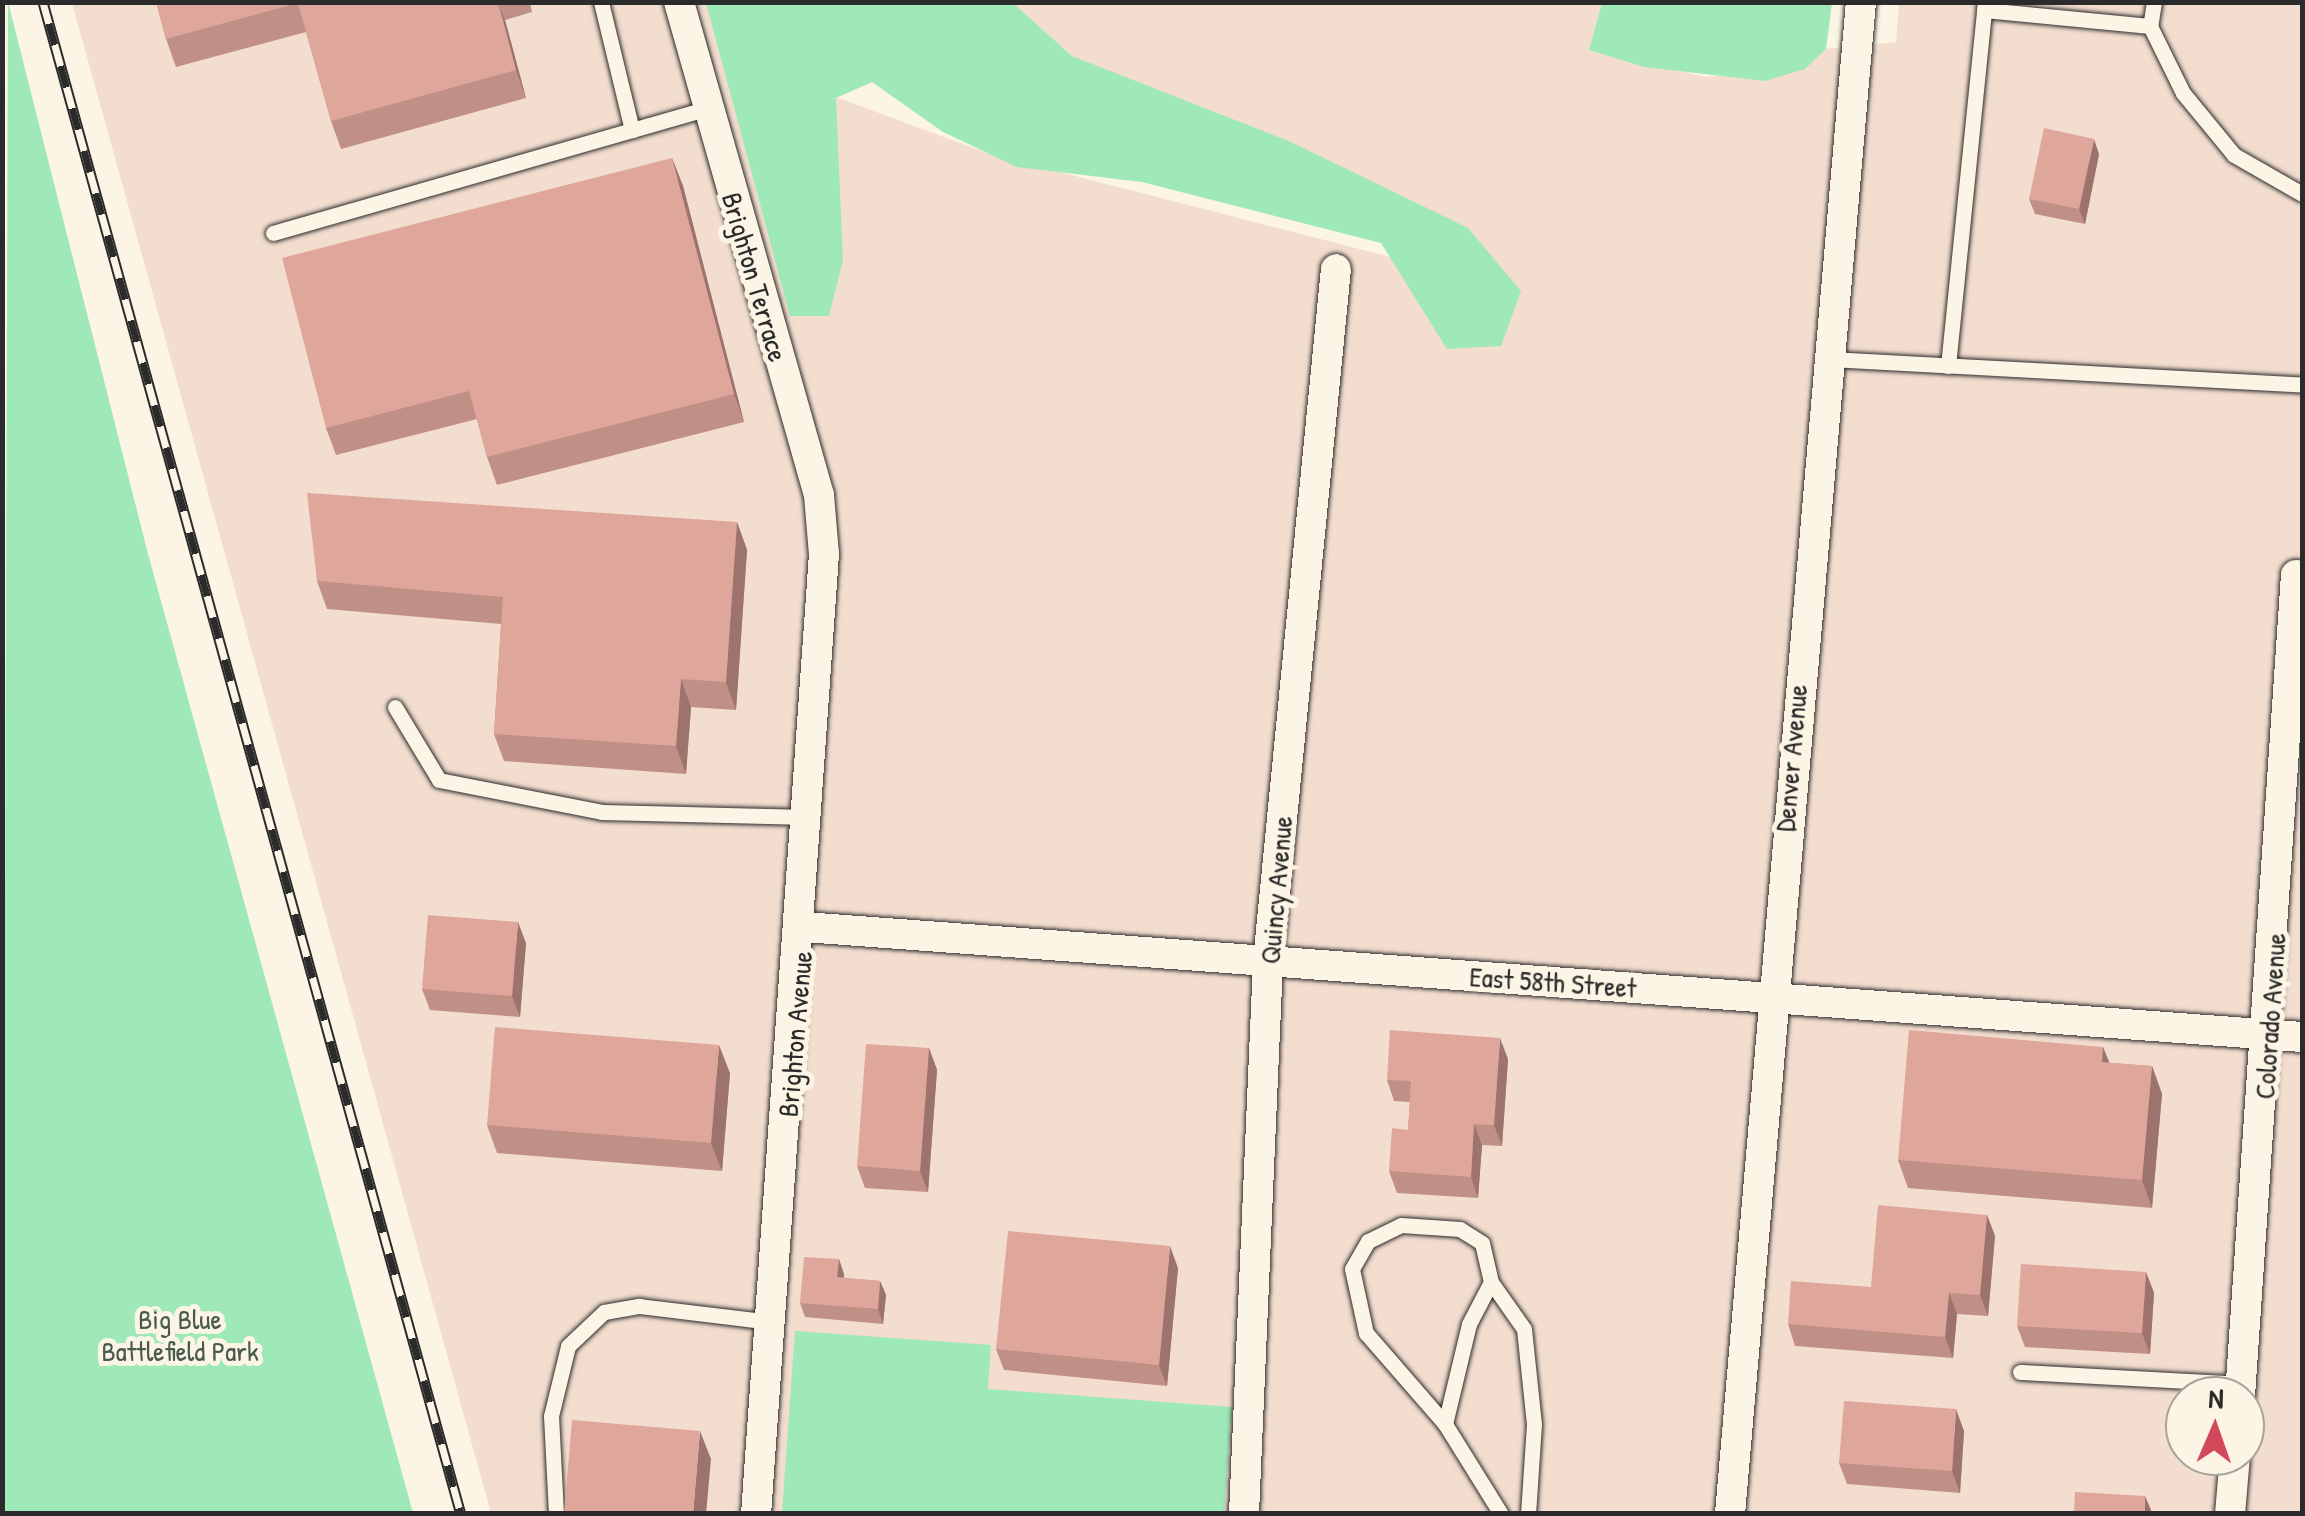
<!DOCTYPE html>
<style>
body{margin:0}
#map{position:relative;width:2305px;height:1516px;overflow:hidden;background:#fcf5e5;font-family:"Patrick Hand",sans-serif}
div>[style]{position:absolute}
.built>*{inset:0;background:#f3ddcf}
.green>*{inset:0;background:#9fe8b7}
.roads{filter:drop-shadow(0 0 2px #2b2b2b) drop-shadow(0 0 2px #2b2b2b)}
.lane>*{height:15px;margin:-7.5px;padding:0 7.5px;transform-origin:7.5px;border-radius:7.5px;background:#fcf5e5}
.street>*{height:30px;margin:-15px;padding:0 15px;transform-origin:15px;border-radius:15px;background:#fcf5e5}
.rail>*{height:11px;margin-top:-5.5px;transform-origin:0;background:repeating-linear-gradient(90deg,#fcf5e5 0 22px,#2b2b2b 0 44px);box-sizing:border-box;border-block:2px solid #2b2b2b}
.wall>*{inset:0;background:#c08f86}
.shaded-wall>*{inset:0;background:#9c746d}
.building>*{inset:0;background:#dfa69c}
span{translate:-50% -50%;white-space:nowrap;text-align:center;line-height:1.15;-webkit-text-stroke:10px #fcf5e5;paint-order:stroke}
.street-label{font-size:28px;color:#2b2b2b}
.park-label{font-size:28px;color:#485a4e}
.frame{position:absolute;inset:0;border:5px solid #2b2b2b;pointer-events:none}
.north{position:absolute;left:2165px;top:1376px;width:100px;height:100px;box-sizing:border-box;background:#fcf5e5;border:2px solid #a8a49b;border-radius:50%;rotate:2deg;font-size:28px;font-weight:700;line-height:40px;text-align:center;color:#2b2b2b}
.north::after{content:'';display:block;margin:auto;width:35px;height:45px;background:#d1495b;clip-path:polygon(50% 0,100% 100%,50% 72%,0 100%)}
</style>
<div id="map">
<div class="built">
<i style="clip-path:polygon(evenodd,72px 3px,731px 3px,836px 97px,990px 154px,1519px 290px,1375px 184px,1072px 56px,1013px 3px,1602px 3px,1589px 50px,1706px 77px,1805px 69px,1826px 49px,1896px 42px,1899px 3px,2302px 3px,2302px 1513px,491px 1513px,72px 3px,2185px 1396px,2245px 1396px,2245px 1456px,2185px 1456px,2185px 1396px)"></i>
</div>
<div class="green">
<i style="clip-path:polygon(8px 2px,148px 554px,413px 1513px,3px 1513px)"></i>
<i style="clip-path:polygon(706px 3px,1013px 3px,1072px 56px,1291px 142px,1468px 228px,1521px 291px,1501px 346px,1447px 349px,1381px 243px,1142px 182px,1017px 167px,943px 132px,872px 82px,836px 98px,843px 260px,829px 316px,790px 316px)"></i>
<i style="clip-path:polygon(1602px 3px,1602px 2px,1832px 3px,1826px 49px,1805px 69px,1765px 81px,1644px 67px,1589px 50px)"></i>
<i style="clip-path:polygon(795px 1331px,991px 1345px,988px 1389px,1232px 1407px,1224px 1513px,782px 1513px)"></i>
</div>
<div class="roads">
<div class="lane">
<i style="left:601px;top:2px;width:132px;rotate:76.4deg"></i>
<i style="left:2154px;top:2px;width:24px;rotate:99deg"></i>
<i style="left:2150px;top:26px;width:75px;rotate:63.8deg"></i>
<i style="left:2183px;top:93px;width:80px;rotate:50.6deg"></i>
<i style="left:2234px;top:155px;width:78px;rotate:29.8deg"></i>
<i style="left:1984px;top:10px;width:167px;rotate:5.5deg"></i>
<i style="left:273px;top:233px;width:453px;rotate:-16deg"></i>
<i style="left:1828px;top:359px;width:475px;rotate:3.1deg"></i>
<i style="left:1948px;top:366px;width:366px;rotate:-84.2deg"></i>
<i style="left:395px;top:707px;width:85px;rotate:58.9deg"></i>
<i style="left:439px;top:780px;width:166px;rotate:11.1deg"></i>
<i style="left:602px;top:812px;width:207px;rotate:1.4deg"></i>
<i style="left:1491px;top:1282px;width:57px;rotate:54.9deg"></i>
<i style="left:1524px;top:1329px;width:96px;rotate:84deg"></i>
<i style="left:1534px;top:1424px;width:90px;rotate:93.8deg"></i>
<i style="left:2020px;top:1372px;width:221px;rotate:3.1deg"></i>
<i style="left:1445px;top:1424px;width:103px;rotate:-76.5deg"></i>
<i style="left:1469px;top:1324px;width:47px;rotate:-62.4deg"></i>
<i style="left:1491px;top:1282px;width:40px;rotate:-103deg"></i>
<i style="left:1482px;top:1243px;width:26px;rotate:-148deg"></i>
<i style="left:1460px;top:1229px;width:59px;rotate:-176.1deg"></i>
<i style="left:1401px;top:1225px;width:37px;rotate:154deg"></i>
<i style="left:1368px;top:1241px;width:32px;rotate:120deg"></i>
<i style="left:1352px;top:1269px;width:66px;rotate:77.7deg"></i>
<i style="left:1366px;top:1333px;width:121px;rotate:49deg"></i>
<i style="left:1445px;top:1424px;width:106px;rotate:58.1deg"></i>
<i style="left:556px;top:1514px;width:98px;rotate:-92.9deg"></i>
<i style="left:551px;top:1416px;width:72px;rotate:-76.3deg"></i>
<i style="left:568px;top:1346px;width:50px;rotate:-43.4deg"></i>
<i style="left:604px;top:1312px;width:36px;rotate:-10deg"></i>
<i style="left:639px;top:1306px;width:134px;rotate:6.9deg"></i>
</div>
<div class="street">
<i style="left:679px;top:2px;width:512px;rotate:74.15deg"></i>
<i style="left:819px;top:495px;width:59px;rotate:85.2deg"></i>
<i style="left:824px;top:554px;width:962px;rotate:94.05deg"></i>
<i style="left:804px;top:927px;width:1502px;rotate:4.2deg"></i>
<i style="left:2240px;top:1396px;width:823px;rotate:-86.1deg"></i>
<i style="left:1244px;top:1514px;width:554px;rotate:-87.51deg"></i>
<i style="left:1268px;top:961px;width:695px;rotate:-84.39deg"></i>
<i style="left:1730px;top:1514px;width:1518px;rotate:-85.05deg"></i>
<i style="left:2230px;top:1514px;width:58px;rotate:-85.1deg"></i>
</div>
</div>
<div class="rail">
<i style="left:43px;top:2px;width:1569px;rotate:74.55deg"></i>
</div>
<div class="wall">
<i style="clip-path:polygon(156px 2px,530px 2px,532px 12px,505px 20px,526px 98px,341px 149px,331px 121px,306px 32px,176px 67px,166px 39px)"></i>
<i style="clip-path:polygon(2099px 154px,2085px 224px,2035px 214px,2029px 199px)"></i>
<i style="clip-path:polygon(672px 158px,683px 186px,744px 422px,497px 485px,487px 457px,477px 419px,336px 455px,326px 428px)"></i>
<i style="clip-path:polygon(737px 522px,747px 550px,736px 710px,691px 707px,686px 774px,504px 761px,494px 734px,501px 624px,327px 609px,317px 581px)"></i>
<i style="clip-path:polygon(526px 943px,520px 1017px,430px 1010px,422px 989px)"></i>
<i style="clip-path:polygon(2103px 1047px,2109px 1063px,2152px 1066px,2162px 1094px,2152px 1208px,1908px 1188px,1898px 1160px)"></i>
<i style="clip-path:polygon(929px 1048px,937px 1070px,928px 1192px,865px 1188px,857px 1166px)"></i>
<i style="clip-path:polygon(1508px 1059px,1502px 1146px,1482px 1145px,1478px 1198px,1397px 1193px,1389px 1171px,1408px 1130px,1410px 1102px,1394px 1101px,1387px 1080px)"></i>
<i style="clip-path:polygon(730px 1073px,722px 1171px,497px 1153px,487px 1125px)"></i>
<i style="clip-path:polygon(1987px 1215px,1995px 1236px,1988px 1316px,1957px 1314px,1953px 1358px,1795px 1346px,1788px 1324px,1871px 1287px)"></i>
<i style="clip-path:polygon(839px 1259px,844px 1278px,880px 1281px,886px 1295px,883px 1324px,805px 1317px,800px 1303px)"></i>
<i style="clip-path:polygon(1178px 1268px,1167px 1386px,1004px 1370px,996px 1349px)"></i>
<i style="clip-path:polygon(2146px 1272px,2154px 1293px,2150px 1354px,2025px 1347px,2017px 1326px)"></i>
<i style="clip-path:polygon(1964px 1431px,1960px 1493px,1847px 1484px,1839px 1463px)"></i>
</div>
<div class="shaded-wall">
<i style="clip-path:polygon(498px 2px,505px 20px,526px 98px,516px 70px)"></i>
<i style="clip-path:polygon(2094px 139px,2099px 154px,2085px 224px,2079px 209px)"></i>
<i style="clip-path:polygon(672px 158px,683px 186px,744px 422px,734px 394px)"></i>
<i style="clip-path:polygon(737px 522px,747px 550px,736px 710px,726px 682px)"></i>
<i style="clip-path:polygon(681px 679px,691px 707px,686px 774px,676px 746px)"></i>
<i style="clip-path:polygon(518px 922px,526px 943px,520px 1017px,512px 996px)"></i>
<i style="clip-path:polygon(1500px 1038px,1508px 1059px,1502px 1146px,1494px 1125px)"></i>
<i style="clip-path:polygon(719px 1045px,730px 1073px,722px 1171px,711px 1143px)"></i>
<i style="clip-path:polygon(2103px 1047px,2114px 1074px,2102px 1062px)"></i>
<i style="clip-path:polygon(929px 1048px,937px 1070px,928px 1192px,920px 1171px)"></i>
<i style="clip-path:polygon(2152px 1066px,2162px 1094px,2152px 1208px,2142px 1180px)"></i>
<i style="clip-path:polygon(1474px 1124px,1482px 1145px,1478px 1198px,1471px 1177px)"></i>
<i style="clip-path:polygon(1987px 1215px,1995px 1236px,1988px 1316px,1980px 1295px)"></i>
<i style="clip-path:polygon(1170px 1246px,1178px 1268px,1167px 1386px,1159px 1365px)"></i>
<i style="clip-path:polygon(839px 1259px,844px 1274px,843px 1292px,837px 1277px)"></i>
<i style="clip-path:polygon(2146px 1272px,2154px 1293px,2150px 1354px,2142px 1333px)"></i>
<i style="clip-path:polygon(880px 1281px,886px 1295px,883px 1324px,878px 1309px)"></i>
<i style="clip-path:polygon(1949px 1293px,1957px 1314px,1953px 1358px,1945px 1337px)"></i>
<i style="clip-path:polygon(1956px 1409px,1964px 1431px,1960px 1493px,1952px 1471px)"></i>
<i style="clip-path:polygon(700px 1431px,711px 1459px,706px 1514px,693px 1514px)"></i>
<i style="clip-path:polygon(2145px 1496px,2151px 1510px,2151px 1514px,2145px 1514px)"></i>
</div>
<div class="building">
<i style="clip-path:polygon(156px 2px,498px 2px,516px 70px,331px 121px,298px 3px,166px 39px)"></i>
<i style="clip-path:polygon(2044px 128px,2094px 139px,2079px 209px,2029px 199px)"></i>
<i style="clip-path:polygon(672px 158px,734px 394px,487px 457px,469px 391px,326px 428px,282px 258px)"></i>
<i style="clip-path:polygon(307px 493px,737px 522px,726px 682px,681px 679px,676px 746px,494px 734px,503px 597px,317px 581px)"></i>
<i style="clip-path:polygon(428px 915px,518px 922px,512px 996px,422px 989px)"></i>
<i style="clip-path:polygon(495px 1027px,719px 1045px,711px 1143px,487px 1125px)"></i>
<i style="clip-path:polygon(1390px 1030px,1500px 1038px,1494px 1125px,1474px 1124px,1471px 1177px,1389px 1171px,1392px 1128px,1408px 1130px,1411px 1081px,1387px 1080px)"></i>
<i style="clip-path:polygon(1909px 1030px,2103px 1047px,2102px 1062px,2152px 1066px,2142px 1180px,1898px 1160px)"></i>
<i style="clip-path:polygon(866px 1044px,929px 1048px,920px 1171px,857px 1166px)"></i>
<i style="clip-path:polygon(1878px 1205px,1987px 1215px,1980px 1295px,1949px 1293px,1945px 1337px,1788px 1324px,1791px 1281px,1871px 1287px)"></i>
<i style="clip-path:polygon(1008px 1231px,1170px 1246px,1159px 1365px,996px 1349px)"></i>
<i style="clip-path:polygon(804px 1257px,839px 1259px,837px 1277px,880px 1281px,878px 1309px,800px 1303px)"></i>
<i style="clip-path:polygon(2021px 1264px,2146px 1272px,2142px 1333px,2017px 1326px)"></i>
<i style="clip-path:polygon(1844px 1401px,1956px 1409px,1952px 1471px,1839px 1463px)"></i>
<i style="clip-path:polygon(572px 1420px,700px 1431px,693px 1514px,564px 1514px)"></i>
<i style="clip-path:polygon(2075px 1492px,2145px 1496px,2145px 1514px,2074px 1514px)"></i>
</div>
<div class="street-label">
<span style="left:755px;top:277px;rotate:74deg">Brighton Terrace</span>
<span style="left:1791px;top:758px;rotate:-85deg">Denver Avenue</span>
<span style="left:1276px;top:890px;rotate:-85deg">Quincy Avenue</span>
<span style="left:1553px;top:982px;rotate:4deg">East 58th Street</span>
<span style="left:2270px;top:1016px;rotate:-86deg">Colorado Avenue</span>
<span style="left:795px;top:1034px;rotate:-85deg">Brighton Avenue</span>
</div>
<div class="park-label">
<span style="left:180px;top:1335px">Big Blue<br>Battlefield Park</span>
</div>
<div class="frame"></div>
<div class="north">N</div>
</div>
